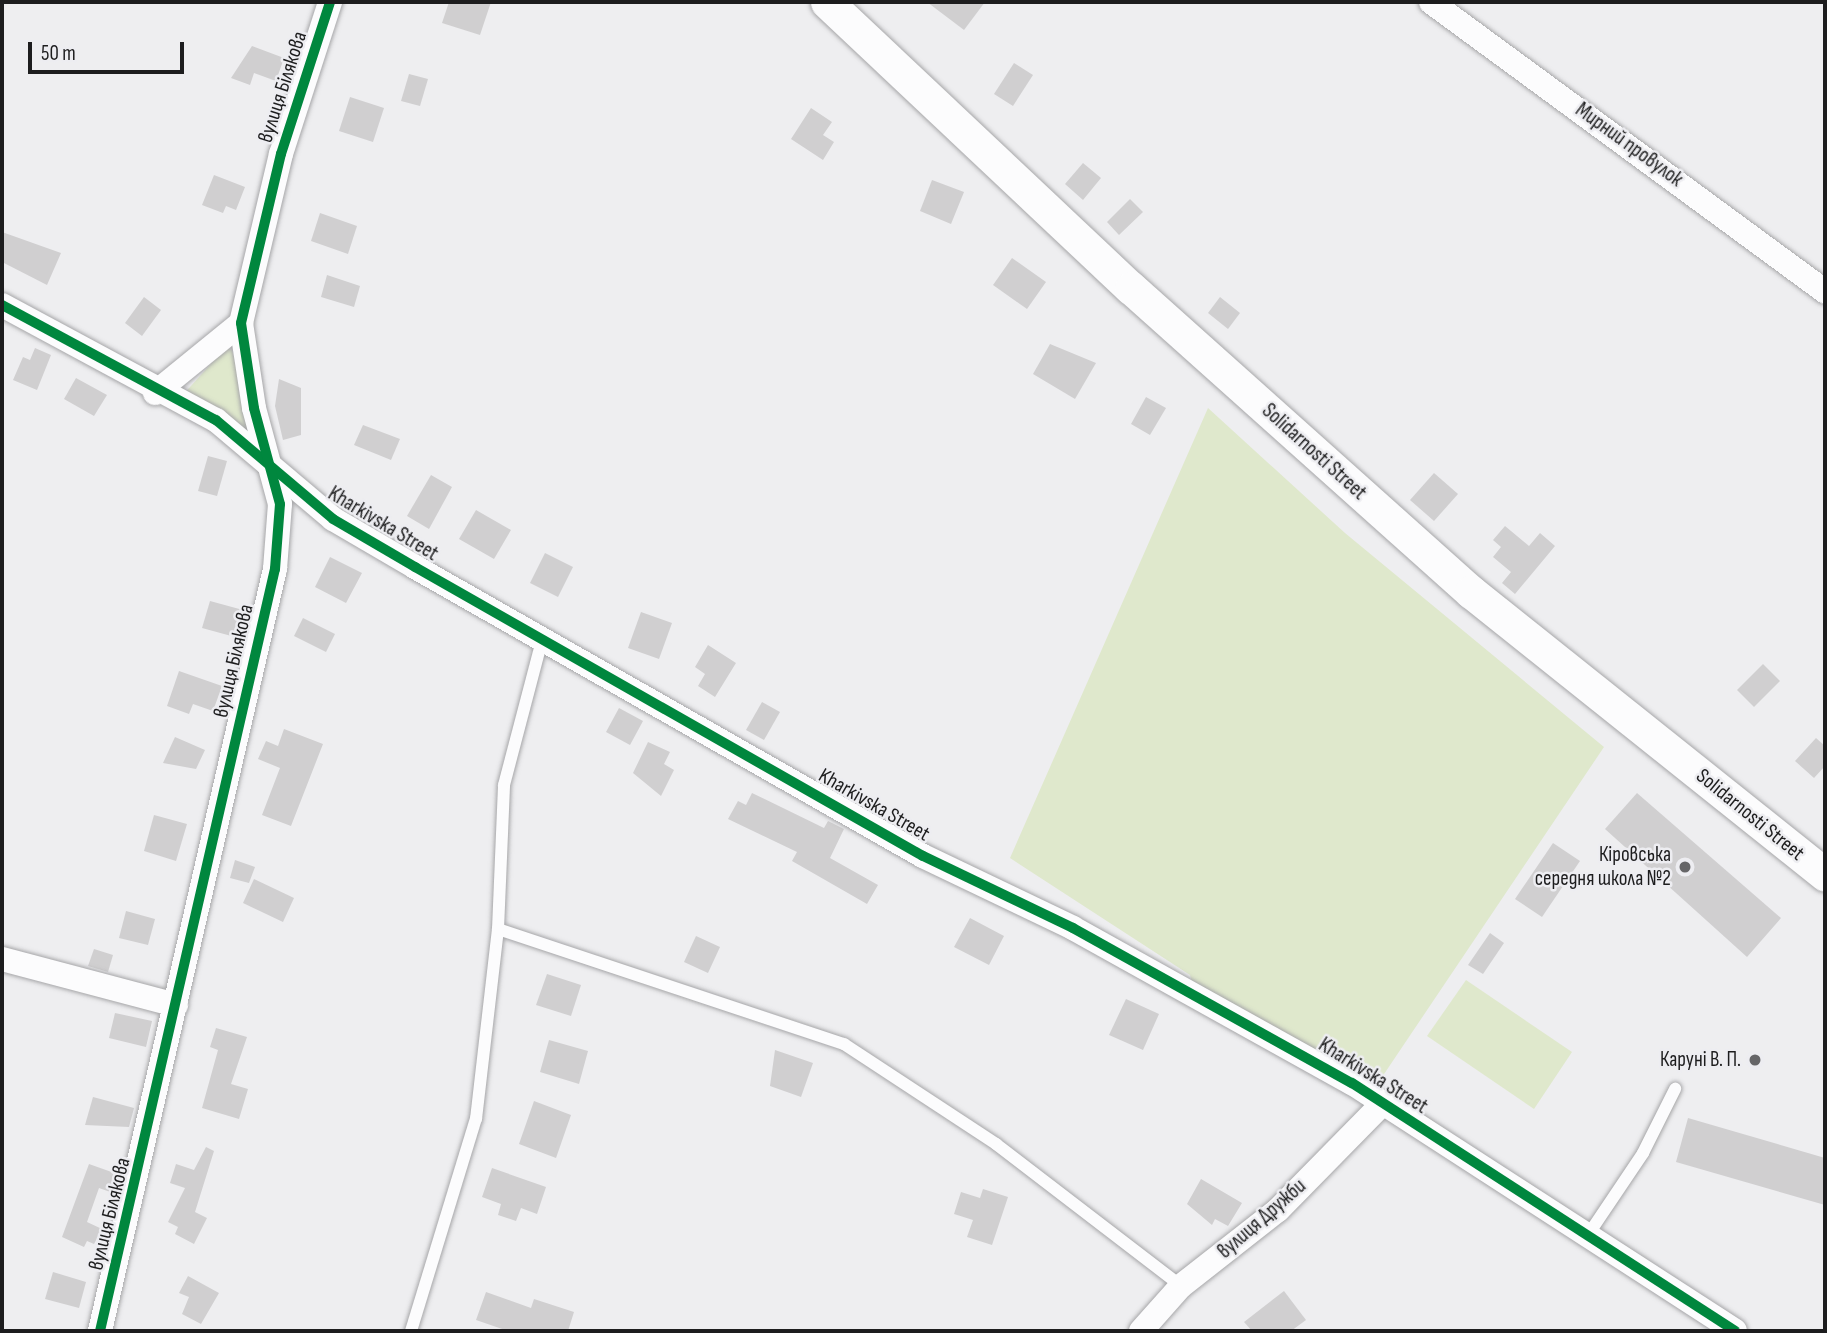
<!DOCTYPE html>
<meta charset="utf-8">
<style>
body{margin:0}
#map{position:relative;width:1827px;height:1333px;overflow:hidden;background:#eeeef0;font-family:"Sofia Sans Condensed",sans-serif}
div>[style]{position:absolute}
.green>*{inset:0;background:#dfe8cc}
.building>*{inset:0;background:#d0cfd0}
.roads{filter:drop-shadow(0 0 2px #a6a6a8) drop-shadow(0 0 2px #a6a6a8)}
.service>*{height:12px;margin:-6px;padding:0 6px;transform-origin:6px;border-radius:6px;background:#fcfcfd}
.minor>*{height:24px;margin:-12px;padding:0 12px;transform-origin:12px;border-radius:12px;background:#fcfcfd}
.secondary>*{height:33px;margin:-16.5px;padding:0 16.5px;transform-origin:16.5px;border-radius:16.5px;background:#fcfcfd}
.cycleway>*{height:10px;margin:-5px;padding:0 5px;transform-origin:5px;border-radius:5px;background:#00873e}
.dots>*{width:19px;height:19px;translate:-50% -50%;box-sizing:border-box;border:4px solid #ededf1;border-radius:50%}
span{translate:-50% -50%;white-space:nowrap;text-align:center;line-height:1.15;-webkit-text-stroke:5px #ededf1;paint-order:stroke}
.street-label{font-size:21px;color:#1d1d1e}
.poi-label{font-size:21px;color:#1d1d1e}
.right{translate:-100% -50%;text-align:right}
.frame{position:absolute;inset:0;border:4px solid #1d1d1e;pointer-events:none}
.scale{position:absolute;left:28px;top:42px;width:156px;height:32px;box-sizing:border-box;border:4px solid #1d1d1e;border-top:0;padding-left:9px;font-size:21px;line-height:24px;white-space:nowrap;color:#1d1d1e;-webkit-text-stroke:5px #ededf1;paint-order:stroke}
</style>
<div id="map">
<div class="green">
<i style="clip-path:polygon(225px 348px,232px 350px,254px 441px,182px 396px)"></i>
<i style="clip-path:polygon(1208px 408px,1345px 533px,1604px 747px,1376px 1086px,1193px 985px,1190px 975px,1010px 858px)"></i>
<i style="clip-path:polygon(1466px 980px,1572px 1052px,1534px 1109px,1427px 1036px)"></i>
</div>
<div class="building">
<i style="clip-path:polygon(449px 2px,491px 2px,480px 35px,442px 23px)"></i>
<i style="clip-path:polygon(927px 2px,985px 2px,964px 30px)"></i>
<i style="clip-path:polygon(252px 46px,284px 58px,276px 81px,254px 73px,250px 85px,231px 78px)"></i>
<i style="clip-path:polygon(1014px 63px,1033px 75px,1013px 106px,994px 94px)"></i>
<i style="clip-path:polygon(409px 74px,428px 79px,420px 106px,401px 101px)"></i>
<i style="clip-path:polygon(350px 97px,384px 108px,373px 142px,339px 131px)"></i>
<i style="clip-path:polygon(811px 108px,832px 122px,823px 135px,834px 142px,823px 160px,791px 139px)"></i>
<i style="clip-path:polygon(1083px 163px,1101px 178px,1083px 200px,1065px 184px)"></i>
<i style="clip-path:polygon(214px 175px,245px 187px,236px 210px,226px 206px,223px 213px,202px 205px)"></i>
<i style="clip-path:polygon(932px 180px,964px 192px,951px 224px,920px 211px)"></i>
<i style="clip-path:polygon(1130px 199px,1143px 212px,1119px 235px,1107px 222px)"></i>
<i style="clip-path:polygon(320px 213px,357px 226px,348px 254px,311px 241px)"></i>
<i style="clip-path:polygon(2px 232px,61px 253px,47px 285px,2px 262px)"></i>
<i style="clip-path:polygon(1012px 258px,1046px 282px,1027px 309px,993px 285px)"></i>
<i style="clip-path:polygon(327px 275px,360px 286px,354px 307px,321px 297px)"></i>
<i style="clip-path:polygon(144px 297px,161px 310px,142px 336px,125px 323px)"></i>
<i style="clip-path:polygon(1220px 297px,1240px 313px,1228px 329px,1208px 313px)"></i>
<i style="clip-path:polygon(1050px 344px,1096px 363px,1075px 399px,1033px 374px)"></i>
<i style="clip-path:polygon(35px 348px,51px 355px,37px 390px,13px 380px,23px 357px,30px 360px)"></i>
<i style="clip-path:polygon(76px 378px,107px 395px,94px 416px,64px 399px)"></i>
<i style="clip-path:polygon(279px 379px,301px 388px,301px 435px,283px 440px,275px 406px)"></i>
<i style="clip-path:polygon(1146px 397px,1166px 408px,1150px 435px,1131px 424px)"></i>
<i style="clip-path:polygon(363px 425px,400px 439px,391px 460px,354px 445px)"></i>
<i style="clip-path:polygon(208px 456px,227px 461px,217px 496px,198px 491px)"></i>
<i style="clip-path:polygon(1434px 473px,1458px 494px,1434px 521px,1410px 500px)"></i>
<i style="clip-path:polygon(431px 475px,452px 487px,429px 529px,407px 516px)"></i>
<i style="clip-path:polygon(476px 510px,511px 530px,494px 559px,459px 539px)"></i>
<i style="clip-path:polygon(1505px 526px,1529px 546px,1540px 533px,1555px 546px,1515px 594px,1502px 583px,1511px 572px,1493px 557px,1501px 547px,1493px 540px)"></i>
<i style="clip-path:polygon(545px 553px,573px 567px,558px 597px,530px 583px)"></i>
<i style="clip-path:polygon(330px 557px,362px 573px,346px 603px,315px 587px)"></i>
<i style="clip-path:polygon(210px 601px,243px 610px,235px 637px,202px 628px)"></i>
<i style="clip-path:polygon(641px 612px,672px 623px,659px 659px,628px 648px)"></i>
<i style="clip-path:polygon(303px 618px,335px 634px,326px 652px,294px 636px)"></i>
<i style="clip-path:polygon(708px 645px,736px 663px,715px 697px,698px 686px,705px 674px,695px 667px)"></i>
<i style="clip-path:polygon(1763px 664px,1780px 681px,1754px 707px,1737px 690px)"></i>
<i style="clip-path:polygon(179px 671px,222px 686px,213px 711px,193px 704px,189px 714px,167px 706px)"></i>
<i style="clip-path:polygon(762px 702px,780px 712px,764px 740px,746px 730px)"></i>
<i style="clip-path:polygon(619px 708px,643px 721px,630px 745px,606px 732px)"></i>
<i style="clip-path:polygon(284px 729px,323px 744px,291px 826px,262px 815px,280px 768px,258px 759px,266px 741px,278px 746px)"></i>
<i style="clip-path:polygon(175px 737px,205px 750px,196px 769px,163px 763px)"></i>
<i style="clip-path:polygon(1816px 738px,1825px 746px,1825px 766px,1814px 778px,1795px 761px)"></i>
<i style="clip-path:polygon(648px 742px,670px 752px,664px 764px,674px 770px,661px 796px,633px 773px)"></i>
<i style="clip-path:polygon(752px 793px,824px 828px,828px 821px,844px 829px,830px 858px,878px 885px,867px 904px,792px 861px,797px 852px,728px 819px,738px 801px,746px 805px)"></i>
<i style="clip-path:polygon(1637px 793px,1781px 918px,1747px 957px,1605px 829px)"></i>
<i style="clip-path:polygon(154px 815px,187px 824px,176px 861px,144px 851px)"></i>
<i style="clip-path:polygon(1553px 843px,1580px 861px,1542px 917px,1515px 899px)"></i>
<i style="clip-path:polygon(235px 860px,255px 867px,249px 883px,230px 878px)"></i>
<i style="clip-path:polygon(254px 879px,294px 898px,283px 922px,243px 903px)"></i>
<i style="clip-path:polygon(126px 911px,155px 919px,148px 945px,119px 938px)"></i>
<i style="clip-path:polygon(970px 918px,1004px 936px,989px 965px,954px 947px)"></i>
<i style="clip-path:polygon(1490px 933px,1504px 943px,1483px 974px,1468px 965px)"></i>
<i style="clip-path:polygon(696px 936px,720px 947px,708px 973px,684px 962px)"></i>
<i style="clip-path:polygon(94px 949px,113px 955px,108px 972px,88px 966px)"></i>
<i style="clip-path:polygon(547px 974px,581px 985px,571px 1016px,536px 1005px)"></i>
<i style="clip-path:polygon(1126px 999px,1159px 1014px,1143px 1050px,1109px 1035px)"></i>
<i style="clip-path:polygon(115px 1013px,152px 1021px,146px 1047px,109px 1038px)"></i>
<i style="clip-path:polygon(216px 1028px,247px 1037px,231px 1084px,248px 1089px,239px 1119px,202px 1108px,218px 1050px,210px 1047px)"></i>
<i style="clip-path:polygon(549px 1040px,588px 1051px,579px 1084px,540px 1072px)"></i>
<i style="clip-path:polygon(775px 1050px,813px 1063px,801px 1097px,770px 1086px)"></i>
<i style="clip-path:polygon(93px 1097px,134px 1108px,129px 1127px,85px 1125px)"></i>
<i style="clip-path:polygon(534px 1101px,571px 1115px,556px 1158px,519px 1144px)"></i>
<i style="clip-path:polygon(1688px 1118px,1825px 1158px,1825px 1205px,1676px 1162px)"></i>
<i style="clip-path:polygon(206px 1147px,214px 1151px,195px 1212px,207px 1218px,194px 1244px,175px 1234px,178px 1227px,168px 1222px,185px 1188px,170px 1183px,176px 1164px,194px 1170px)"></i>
<i style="clip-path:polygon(89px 1164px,120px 1175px,113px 1193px,99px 1188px,87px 1222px,102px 1229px,94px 1244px,87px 1241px,84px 1247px,62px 1237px)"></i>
<i style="clip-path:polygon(492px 1168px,546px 1187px,537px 1214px,521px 1208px,516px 1221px,498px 1215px,501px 1204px,482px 1197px)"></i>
<i style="clip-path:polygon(1201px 1179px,1242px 1203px,1228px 1226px,1215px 1219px,1212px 1225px,1187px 1204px)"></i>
<i style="clip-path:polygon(983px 1189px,1008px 1197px,992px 1245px,967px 1237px,973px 1220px,954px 1214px,961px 1192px,980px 1198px)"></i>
<i style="clip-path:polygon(53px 1272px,86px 1282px,79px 1308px,45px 1299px)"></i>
<i style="clip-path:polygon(188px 1276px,219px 1293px,201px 1324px,182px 1314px,189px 1297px,179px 1293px)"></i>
<i style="clip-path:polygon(1284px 1291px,1306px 1320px,1291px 1331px,1252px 1331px,1244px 1322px)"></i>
<i style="clip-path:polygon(486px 1292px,531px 1308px,534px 1299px,574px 1312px,568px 1331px,508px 1331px,476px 1320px)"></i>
</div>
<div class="roads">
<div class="service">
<i style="left:498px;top:929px;width:365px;rotate:18.4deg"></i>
<i style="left:844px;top:1044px;width:182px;rotate:33.3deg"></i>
<i style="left:996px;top:1144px;width:233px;rotate:37.5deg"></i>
<i style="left:1588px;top:1235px;width:99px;rotate:-56.1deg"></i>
<i style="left:1643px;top:1153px;width:72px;rotate:-63.4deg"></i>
<i style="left:411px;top:1331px;width:222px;rotate:-73deg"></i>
<i style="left:476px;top:1119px;width:191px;rotate:-83.4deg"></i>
<i style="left:498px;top:929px;width:144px;rotate:-87.6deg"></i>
<i style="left:504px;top:785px;width:154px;rotate:-75.3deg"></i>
</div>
<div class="minor">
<i style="left:1431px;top:2px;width:489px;rotate:36.3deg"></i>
<i style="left:2px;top:305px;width:243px;rotate:28.3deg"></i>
<i style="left:216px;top:420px;width:153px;rotate:40.2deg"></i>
<i style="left:333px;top:519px;width:95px;rotate:30.3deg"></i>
<i style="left:415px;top:567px;width:584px;rotate:29.64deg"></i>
<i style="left:923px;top:856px;width:166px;rotate:25.6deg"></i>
<i style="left:1073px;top:928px;width:319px;rotate:29.1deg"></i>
<i style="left:1352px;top:1083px;width:456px;rotate:32.9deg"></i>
<i style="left:155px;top:393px;width:111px;rotate:-39.1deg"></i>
<i style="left:2px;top:959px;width:180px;rotate:14.8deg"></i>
<i style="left:100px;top:1331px;width:782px;rotate:-77.07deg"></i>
<i style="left:275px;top:569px;width:65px;rotate:-85.6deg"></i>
<i style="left:280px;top:504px;width:99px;rotate:-105.2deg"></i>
<i style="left:254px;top:408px;width:86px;rotate:-98.7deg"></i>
<i style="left:241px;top:323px;width:174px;rotate:-76.7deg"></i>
<i style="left:281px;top:154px;width:160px;rotate:-72.1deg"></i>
<i style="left:1141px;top:1331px;width:60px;rotate:-48.4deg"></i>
<i style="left:1181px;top:1286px;width:123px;rotate:-38.1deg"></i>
<i style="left:1278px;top:1210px;width:148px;rotate:-45.5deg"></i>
</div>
<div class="secondary">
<i style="left:827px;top:2px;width:417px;rotate:43.3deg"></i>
<i style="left:1131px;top:288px;width:456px;rotate:41.8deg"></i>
<i style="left:1471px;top:592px;width:453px;rotate:38.6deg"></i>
</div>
</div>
<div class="cycleway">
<i style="left:2px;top:305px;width:243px;rotate:28.3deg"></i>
<i style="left:216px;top:420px;width:153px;rotate:40.2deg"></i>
<i style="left:333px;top:519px;width:95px;rotate:30.3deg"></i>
<i style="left:415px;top:567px;width:584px;rotate:29.64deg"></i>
<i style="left:923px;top:856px;width:166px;rotate:25.6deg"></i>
<i style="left:1073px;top:928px;width:319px;rotate:29.1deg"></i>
<i style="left:1352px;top:1083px;width:456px;rotate:32.9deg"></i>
<i style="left:100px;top:1331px;width:782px;rotate:-77.07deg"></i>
<i style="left:275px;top:569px;width:65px;rotate:-85.6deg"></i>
<i style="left:280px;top:504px;width:99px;rotate:-105.2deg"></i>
<i style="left:254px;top:408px;width:86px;rotate:-98.7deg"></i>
<i style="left:241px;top:323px;width:174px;rotate:-76.7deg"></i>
<i style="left:281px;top:154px;width:160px;rotate:-72.1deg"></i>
</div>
<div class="dots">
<i style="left:1685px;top:867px;background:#666668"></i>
<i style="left:1755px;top:1060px;background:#666668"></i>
</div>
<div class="street-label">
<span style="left:283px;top:87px;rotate:-72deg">вулиця Білякова</span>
<span style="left:1629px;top:145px;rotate:36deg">Мирний провулок</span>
<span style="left:1314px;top:452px;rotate:42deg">Solidarnosti Street</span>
<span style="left:383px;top:524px;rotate:31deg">Kharkivska Street</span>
<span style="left:234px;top:661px;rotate:-77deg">вулиця Білякова</span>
<span style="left:874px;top:805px;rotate:30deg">Kharkivska Street</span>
<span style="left:1750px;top:815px;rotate:39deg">Solidarnosti Street</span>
<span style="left:1373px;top:1076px;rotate:32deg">Kharkivska Street</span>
<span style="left:110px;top:1214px;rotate:-76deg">вулиця Білякова</span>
<span style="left:1262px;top:1219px;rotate:-41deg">вулиця Дружби</span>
</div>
<div class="poi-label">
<span class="right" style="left:1671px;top:867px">Кіровська<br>середня школа №2</span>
<span class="right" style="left:1741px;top:1060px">Каруні В. П.</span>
</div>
<div class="frame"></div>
<div class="scale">50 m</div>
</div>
